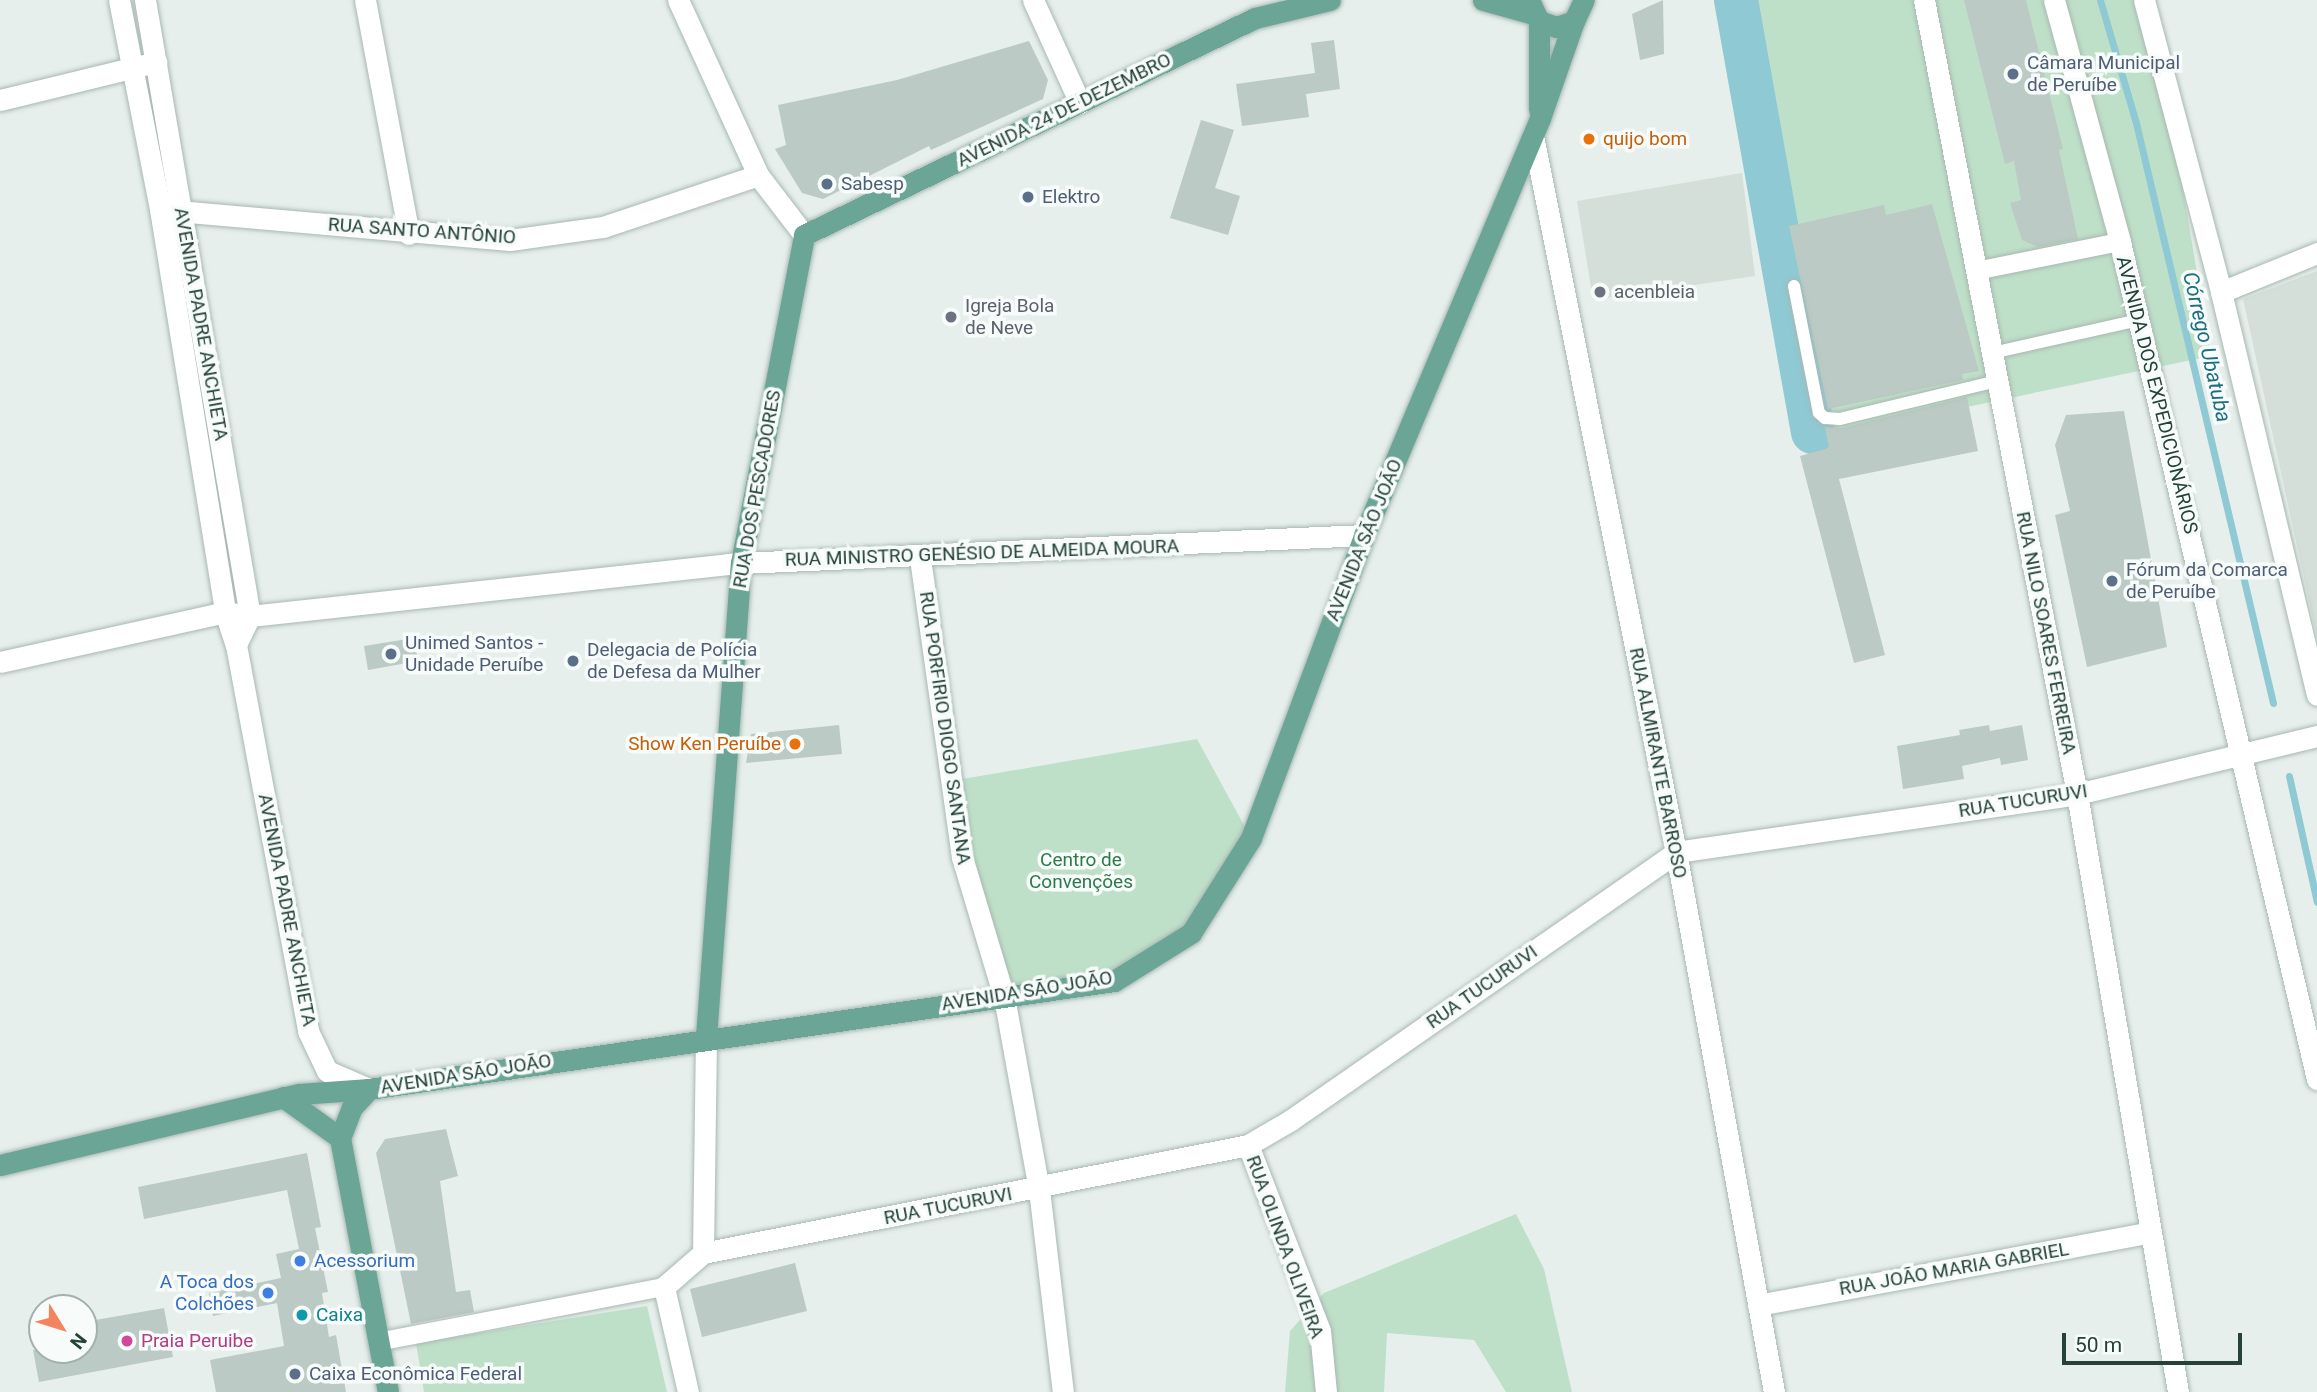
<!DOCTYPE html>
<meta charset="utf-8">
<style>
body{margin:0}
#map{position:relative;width:2317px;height:1392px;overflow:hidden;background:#e6efeb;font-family:Roboto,sans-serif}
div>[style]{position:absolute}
.built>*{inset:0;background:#d4dfda}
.green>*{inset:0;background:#bfe0c8}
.stream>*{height:7px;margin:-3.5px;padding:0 3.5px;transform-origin:3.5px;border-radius:3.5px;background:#8ec9d4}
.river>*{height:44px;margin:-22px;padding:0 22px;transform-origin:22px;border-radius:22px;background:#8ec9d4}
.building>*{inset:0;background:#bbcac4}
.roads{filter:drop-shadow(0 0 2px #a8b8b2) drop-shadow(0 0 2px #a8b8b2)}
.service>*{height:12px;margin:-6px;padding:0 6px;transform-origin:6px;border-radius:6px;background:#fff}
.pedestrian>*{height:18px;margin:-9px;padding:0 9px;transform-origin:9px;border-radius:9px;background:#fff}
.minor>*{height:21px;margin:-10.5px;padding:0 10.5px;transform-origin:10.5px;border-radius:10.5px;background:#fff}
.tertiary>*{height:21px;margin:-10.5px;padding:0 10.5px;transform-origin:10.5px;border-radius:10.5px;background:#fff}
.secondary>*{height:21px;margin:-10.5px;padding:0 10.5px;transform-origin:10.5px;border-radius:10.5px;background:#fff}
.primary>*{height:21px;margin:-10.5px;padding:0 10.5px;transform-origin:10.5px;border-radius:10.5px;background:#6aa596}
.dots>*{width:19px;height:19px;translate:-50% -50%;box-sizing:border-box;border:4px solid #f7fbf9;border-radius:50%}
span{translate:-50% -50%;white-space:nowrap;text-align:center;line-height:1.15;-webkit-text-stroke:7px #f7fbf9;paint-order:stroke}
.service-label{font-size:19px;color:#4e5e75}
.left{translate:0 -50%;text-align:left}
.street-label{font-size:19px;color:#24423a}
.food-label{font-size:19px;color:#c56008}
.right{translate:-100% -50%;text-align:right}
.worship-label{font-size:19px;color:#5b616d}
.park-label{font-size:19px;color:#2d7a4b}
.shop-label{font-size:19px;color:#366cbe}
.culture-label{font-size:19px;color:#0d838f}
.hotel-label{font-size:19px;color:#b23c85}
.water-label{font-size:21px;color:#1c6f80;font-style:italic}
.north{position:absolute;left:28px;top:1294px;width:70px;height:70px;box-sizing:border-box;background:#f7fbf9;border:2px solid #a3b1ad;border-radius:50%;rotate:128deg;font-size:19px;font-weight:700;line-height:28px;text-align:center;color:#24423a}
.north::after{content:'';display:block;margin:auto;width:24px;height:32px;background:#f4845f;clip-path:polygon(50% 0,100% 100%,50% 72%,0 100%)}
.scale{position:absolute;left:2062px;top:1333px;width:180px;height:32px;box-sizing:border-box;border:4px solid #24423a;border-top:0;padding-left:9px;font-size:21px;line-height:24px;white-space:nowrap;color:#24423a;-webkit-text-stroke:5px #f7fbf9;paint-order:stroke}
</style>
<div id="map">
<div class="built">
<i style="clip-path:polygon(1742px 173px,1755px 276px,1593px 300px,1577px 201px)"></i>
<i style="clip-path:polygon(2317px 271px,2317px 637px,2243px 299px)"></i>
</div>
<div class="green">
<i style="clip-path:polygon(1735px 0,2141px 0,2178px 160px,2211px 356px,1799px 442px)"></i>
<i style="clip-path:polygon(1197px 739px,1251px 838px,1191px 933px,1114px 981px,1004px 997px,951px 781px)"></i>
<i style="clip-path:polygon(1516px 1214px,1544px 1269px,1572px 1392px,1506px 1392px,1474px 1340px,1387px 1333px,1384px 1392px,1285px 1392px,1290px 1331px,1324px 1293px)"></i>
<i style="clip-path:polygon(647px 1306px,667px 1392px,424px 1392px,416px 1343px)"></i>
</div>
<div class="stream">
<i style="left:2100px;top:0;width:128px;rotate:73.7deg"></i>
<i style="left:2136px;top:123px;width:596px;rotate:76.71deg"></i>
<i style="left:2289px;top:776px;width:129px;rotate:77.5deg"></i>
</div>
<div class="river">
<i style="left:1736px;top:0;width:439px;rotate:79.9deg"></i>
</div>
<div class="building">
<i style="clip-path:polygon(1663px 0,1664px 54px,1640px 60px,1632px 14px)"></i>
<i style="clip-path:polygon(1964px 0,2026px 0,2063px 149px,2059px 150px,2078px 239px,2038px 247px,2022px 240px,2010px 203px,2021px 200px,2014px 161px,2005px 164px)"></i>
<i style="clip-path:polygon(1334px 40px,1340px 89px,1306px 94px,1309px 117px,1242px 126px,1236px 84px,1315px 73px,1311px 43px)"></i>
<i style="clip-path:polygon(1029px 41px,1048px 80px,1043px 99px,931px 150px,929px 146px,823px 199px,802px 193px,775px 149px,786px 145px,778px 105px,897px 80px)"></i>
<i style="clip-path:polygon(1201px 120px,1234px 130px,1215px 188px,1240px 196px,1228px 235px,1170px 218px)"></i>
<i style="clip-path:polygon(1932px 204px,1979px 371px,1962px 374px,1963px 380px,1828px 409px,1789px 226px,1884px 205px,1886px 215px)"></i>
<i style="clip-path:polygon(1967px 397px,1978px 451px,1839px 479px,1885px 655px,1854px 663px,1800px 456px,1829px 448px,1825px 427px,1842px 428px)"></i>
<i style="clip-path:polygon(2124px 411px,2167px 647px,2087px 667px,2055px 515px,2070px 511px,2055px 445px,2066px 415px)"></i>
<i style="clip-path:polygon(414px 638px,418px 661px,368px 670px,364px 646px)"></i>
<i style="clip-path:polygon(839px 725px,842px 754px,746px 763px,751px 734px)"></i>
<i style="clip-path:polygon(1989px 725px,1990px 731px,2022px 725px,2028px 760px,2001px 765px,2000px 758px,1962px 766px,1964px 779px,1903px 789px,1897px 746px,1960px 735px,1959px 730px)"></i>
<i style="clip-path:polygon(446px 1129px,458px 1176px,440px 1181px,456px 1292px,470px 1290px,474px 1312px,411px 1324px,376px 1153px,385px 1139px)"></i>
<i style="clip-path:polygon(307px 1153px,321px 1227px,315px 1228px,328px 1292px,322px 1293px,329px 1337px,336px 1335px,346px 1392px,216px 1392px,210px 1360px,284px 1346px,277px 1303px,213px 1316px,209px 1293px,281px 1278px,276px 1254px,299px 1249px,287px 1190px,144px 1219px,138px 1187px)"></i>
<i style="clip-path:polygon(795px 1263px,807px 1311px,702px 1337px,690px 1289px)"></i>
<i style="clip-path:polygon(164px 1308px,173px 1357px,39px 1382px,33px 1350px,84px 1350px,84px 1322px)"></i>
</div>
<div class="roads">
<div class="service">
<i style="left:1794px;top:286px;width:129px;rotate:78.9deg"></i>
<i style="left:1819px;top:413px;width:8px;rotate:40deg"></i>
<i style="left:1825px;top:418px;width:15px;rotate:4deg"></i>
<i style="left:1840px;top:419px;width:162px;rotate:-13.6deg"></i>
<i style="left:1992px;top:353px;width:151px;rotate:-12.7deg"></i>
</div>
<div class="pedestrian">
<i style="left:1976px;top:271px;width:147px;rotate:-11.4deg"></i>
<i style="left:378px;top:1342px;width:291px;rotate:-10.9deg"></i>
</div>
<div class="minor">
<i style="left:365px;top:0;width:238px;rotate:79.4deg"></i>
<i style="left:1033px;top:0;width:113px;rotate:65.5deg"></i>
<i style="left:1924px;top:0;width:809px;rotate:79.09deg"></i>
<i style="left:2077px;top:794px;width:606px;rotate:80.41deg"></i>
<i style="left:2054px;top:0;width:251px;rotate:74.7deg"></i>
<i style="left:2120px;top:242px;width:860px;rotate:76.76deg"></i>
<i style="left:2144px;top:0;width:302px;rotate:75.2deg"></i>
<i style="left:2221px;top:292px;width:414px;rotate:76.6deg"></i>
<i style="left:0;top:100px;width:161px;rotate:-13.7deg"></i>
<i style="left:1533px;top:136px;width:730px;rotate:78.71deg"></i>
<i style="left:1676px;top:852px;width:549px;rotate:79.71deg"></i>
<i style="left:166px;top:210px;width:345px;rotate:5deg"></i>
<i style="left:510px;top:240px;width:94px;rotate:-8deg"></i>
<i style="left:603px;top:227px;width:163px;rotate:-18.5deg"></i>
<i style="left:2221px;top:292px;width:104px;rotate:-22.1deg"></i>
<i style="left:920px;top:558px;width:302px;rotate:82deg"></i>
<i style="left:962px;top:857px;width:146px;rotate:73.3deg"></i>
<i style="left:1004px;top:997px;width:195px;rotate:79.7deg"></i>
<i style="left:1039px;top:1189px;width:204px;rotate:83.3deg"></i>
<i style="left:225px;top:612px;width:25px;rotate:9deg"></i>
<i style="left:250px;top:616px;width:494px;rotate:-6.2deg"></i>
<i style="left:741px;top:563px;width:624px;rotate:-2.57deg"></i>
<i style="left:1248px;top:1145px;width:199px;rotate:68.8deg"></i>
<i style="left:1320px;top:1331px;width:61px;rotate:84.4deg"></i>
<i style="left:703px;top:1253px;width:216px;rotate:-89.2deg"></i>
<i style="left:1758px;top:1305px;width:399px;rotate:-10.5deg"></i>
<i style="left:688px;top:1392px;width:108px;rotate:-102.9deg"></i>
<i style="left:664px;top:1287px;width:52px;rotate:-41.1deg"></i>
<i style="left:703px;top:1253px;width:556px;rotate:-11.21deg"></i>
<i style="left:1248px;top:1145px;width:50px;rotate:-30.2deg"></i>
<i style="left:1291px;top:1120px;width:469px;rotate:-34.8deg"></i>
<i style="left:1676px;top:852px;width:405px;rotate:-8.2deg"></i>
<i style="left:2077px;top:794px;width:247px;rotate:-13.6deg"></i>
</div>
<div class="tertiary">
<i style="left:678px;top:0;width:192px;rotate:65.4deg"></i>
<i style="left:758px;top:175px;width:76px;rotate:52.5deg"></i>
</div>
<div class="secondary">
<i style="left:119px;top:0;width:213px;rotate:78.9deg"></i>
<i style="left:160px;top:209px;width:408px;rotate:80.8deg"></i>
<i style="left:225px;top:612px;width:35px;rotate:72deg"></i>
<i style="left:236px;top:645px;width:393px;rotate:79.4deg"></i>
<i style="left:308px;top:1031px;width:44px;rotate:64.6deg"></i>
<i style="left:327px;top:1071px;width:46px;rotate:23.2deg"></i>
<i style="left:145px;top:0;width:625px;rotate:80.33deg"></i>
<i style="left:250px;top:616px;width:32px;rotate:116deg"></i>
<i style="left:0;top:662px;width:230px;rotate:-12.5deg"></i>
</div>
<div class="primary">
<i style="left:1483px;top:0;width:52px;rotate:15.6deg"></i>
<i style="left:1529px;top:0;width:23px;rotate:65deg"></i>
<i style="left:1539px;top:21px;width:18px;rotate:19deg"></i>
<i style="left:1556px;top:27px;width:19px;rotate:-18deg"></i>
<i style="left:1574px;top:21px;width:23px;rotate:-65deg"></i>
<i style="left:1539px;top:21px;width:88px;rotate:90deg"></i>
<i style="left:706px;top:1037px;width:475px;rotate:-85.8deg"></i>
<i style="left:741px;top:563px;width:334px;rotate:-79.1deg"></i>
<i style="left:804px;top:235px;width:500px;rotate:-25.69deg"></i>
<i style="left:1255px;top:18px;width:77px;rotate:-13.5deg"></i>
<i style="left:369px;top:1089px;width:25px;rotate:133deg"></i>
<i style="left:352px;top:1107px;width:33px;rotate:111deg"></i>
<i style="left:340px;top:1138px;width:258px;rotate:79.3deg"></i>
<i style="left:283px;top:1097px;width:70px;rotate:35.7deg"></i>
<i style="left:0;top:1165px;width:307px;rotate:-13.4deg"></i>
<i style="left:299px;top:1094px;width:70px;rotate:-4.1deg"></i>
<i style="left:369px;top:1089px;width:753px;rotate:-8.25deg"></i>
<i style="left:1114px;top:981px;width:91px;rotate:-31.9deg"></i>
<i style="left:1191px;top:933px;width:112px;rotate:-57.7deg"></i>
<i style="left:1251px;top:838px;width:323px;rotate:-69.5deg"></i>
<i style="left:1364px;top:535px;width:453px;rotate:-67.1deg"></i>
<i style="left:1540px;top:118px;width:103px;rotate:-70.7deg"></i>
</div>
</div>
<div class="dots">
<i style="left:2013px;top:74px;background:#5c6f8a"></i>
<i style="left:1589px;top:139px;background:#e8710a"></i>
<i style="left:827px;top:184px;background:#5c6f8a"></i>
<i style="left:1028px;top:197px;background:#5c6f8a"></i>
<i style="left:1600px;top:292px;background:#6b7280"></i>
<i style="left:951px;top:317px;background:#6b7280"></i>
<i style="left:2112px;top:581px;background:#5c6f8a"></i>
<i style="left:391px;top:654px;background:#5c6f8a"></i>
<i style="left:573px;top:661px;background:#5c6f8a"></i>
<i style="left:795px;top:744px;background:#e8710a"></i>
<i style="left:300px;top:1261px;background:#3f7fe0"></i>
<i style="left:268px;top:1293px;background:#3f7fe0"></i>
<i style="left:302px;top:1315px;background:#0f9aa8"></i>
<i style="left:127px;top:1341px;background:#d1479c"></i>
<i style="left:295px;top:1374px;background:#5c6f8a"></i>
</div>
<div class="service-label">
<span class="left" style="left:2027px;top:74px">Câmara Municipal<br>de Peruíbe</span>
<span class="left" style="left:841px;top:184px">Sabesp</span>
<span class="left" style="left:1042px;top:197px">Elektro</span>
<span class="left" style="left:2126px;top:581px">Fórum da Comarca<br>de Peruíbe</span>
<span class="left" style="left:405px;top:654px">Unimed Santos -<br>Unidade Peruíbe</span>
<span class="left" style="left:587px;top:661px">Delegacia de Polícia<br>de Defesa da Mulher</span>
<span class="left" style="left:309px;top:1374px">Caixa Econômica Federal</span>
</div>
<div class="street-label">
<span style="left:1064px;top:110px;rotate:-26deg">AVENIDA 24 DE DEZEMBRO</span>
<span style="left:422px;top:231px;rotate:4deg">RUA SANTO ANTÔNIO</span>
<span style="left:201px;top:324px;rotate:80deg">AVENIDA PADRE ANCHIETA</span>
<span style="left:2157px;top:395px;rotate:76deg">AVENIDA DOS EXPEDICIONÁRIOS</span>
<span style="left:757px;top:489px;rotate:-80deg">RUA DOS PESCADORES</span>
<span style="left:1364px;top:540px;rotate:-68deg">AVENIDA SÃO JOÃO</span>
<span style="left:982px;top:553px;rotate:-2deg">RUA MINISTRO GENÉSIO DE ALMEIDA MOURA</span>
<span style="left:2046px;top:633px;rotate:79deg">RUA NILO SOARES FERREIRA</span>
<span style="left:945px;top:728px;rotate:82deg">RUA PORFIRIO DIOGO SANTANA</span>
<span style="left:1658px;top:763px;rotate:79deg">RUA ALMIRANTE BARROSO</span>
<span style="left:2023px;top:801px;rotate:-9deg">RUA TUCURUVI</span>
<span style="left:287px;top:910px;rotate:79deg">AVENIDA PADRE ANCHIETA</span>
<span style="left:1482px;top:987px;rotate:-35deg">RUA TUCURUVI</span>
<span style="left:1027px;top:991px;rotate:-9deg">AVENIDA SÃO JOÃO</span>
<span style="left:466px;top:1074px;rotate:-9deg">AVENIDA SÃO JOÃO</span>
<span style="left:948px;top:1206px;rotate:-11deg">RUA TUCURUVI</span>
<span style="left:1285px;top:1247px;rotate:70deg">RUA OLINDA OLIVEIRA</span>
<span style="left:1954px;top:1269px;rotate:-10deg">RUA JOÃO MARIA GABRIEL</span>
</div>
<div class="food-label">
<span class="left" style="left:1603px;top:139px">quijo bom</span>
<span class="right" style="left:781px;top:744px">Show Ken Peruíbe</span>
</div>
<div class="worship-label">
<span class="left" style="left:1614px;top:292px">acenbleia</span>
<span class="left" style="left:965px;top:317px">Igreja Bola<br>de Neve</span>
</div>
<div class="park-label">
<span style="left:1081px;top:871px">Centro de<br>Convenções</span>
</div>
<div class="shop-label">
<span class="left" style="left:314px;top:1261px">Acessorium</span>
<span class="right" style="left:254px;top:1293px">A Toca dos<br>Colchões</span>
</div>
<div class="culture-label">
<span class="left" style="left:316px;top:1315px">Caixa</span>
</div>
<div class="hotel-label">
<span class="left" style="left:141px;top:1341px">Praia Peruibe</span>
</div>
<div class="water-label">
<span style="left:2207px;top:347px;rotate:77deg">Córrego Ubatuba</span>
</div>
<div class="north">N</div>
<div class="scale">50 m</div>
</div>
